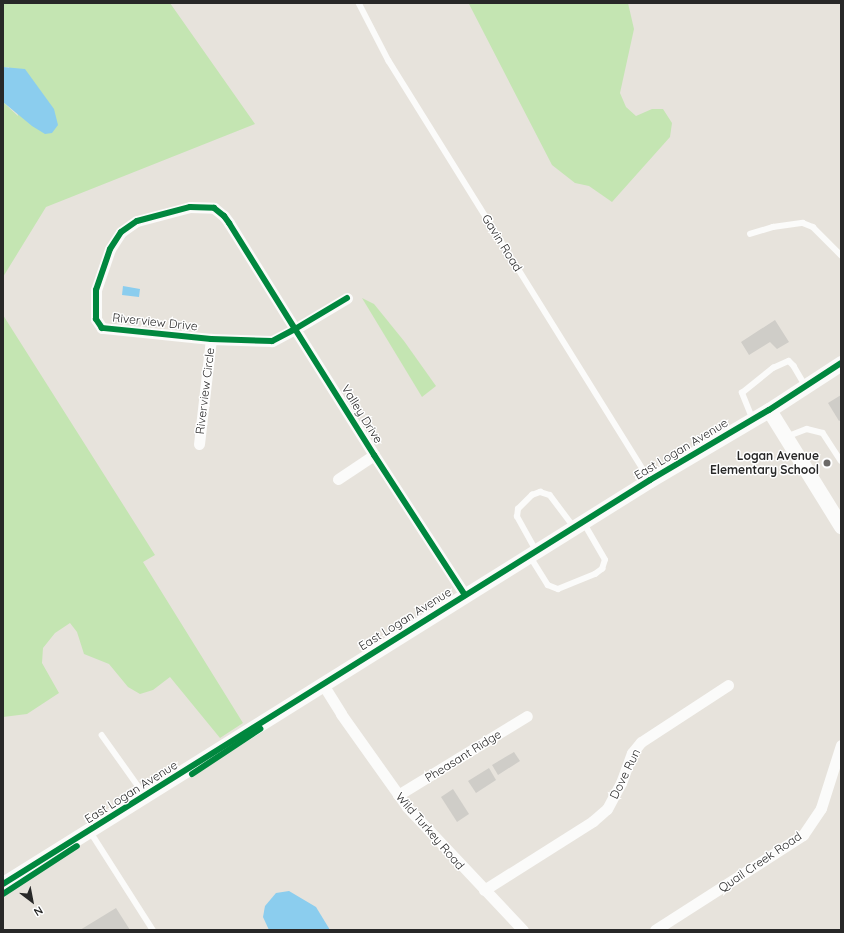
<!DOCTYPE html>
<style>
body{margin:0}
#map{position:relative;width:844px;height:933px;overflow:hidden;background:#e7e3dc;font-family:Quicksand,sans-serif}
div>[style]{position:absolute}
.green>*{inset:0;background:#c4e5b2}
.water>*{inset:0;background:#8bcdee}
.building>*{inset:0;background:#cfcdc8}
.lane>*{height:5.5px;margin:-2.75px;padding:0 2.75px;transform-origin:2.75px;border-radius:2.75px;background:#fbfbfa}
.street>*{height:11px;margin:-5.5px;padding:0 5.5px;transform-origin:5.5px;border-radius:5.5px;background:#fbfbfa}
.secondary>*{height:15px;margin:-7.5px;padding:0 7.5px;transform-origin:7.5px;border-radius:7.5px;background:#fbfbfa}
.cycleway>*{height:6px;margin:-3px;padding:0 3px;transform-origin:3px;border-radius:3px;background:#00873e}
.dots>*{width:11px;height:11px;translate:-50% -50%;box-sizing:border-box;border:2px solid #fff;border-radius:50%}
span{translate:-50% -50%;white-space:nowrap;text-align:center;line-height:1.15;-webkit-text-stroke:3px #fff;paint-order:stroke}
.street-label{font-size:12px;color:#282828}
.poi-label{font-size:12px;color:#282828;font-weight:700}
.right{translate:-100% -50%;text-align:right}
.frame{position:absolute;inset:0;border:4px solid #282828;pointer-events:none}
.north{position:absolute;left:12px;top:881px;width:40px;height:40px;-webkit-text-stroke:3px #fff;paint-order:stroke;rotate:148deg;font-size:11px;font-weight:700;line-height:16px;text-align:center;color:#282828}
.north::after{content:'';display:block;margin:auto;width:14px;height:18px;background:#282828;clip-path:polygon(50% 0,100% 100%,50% 72%,0 100%)}
</style>
<div id="map">
<div class="green">
<i style="clip-path:polygon(3px 3px,170px 3px,255px 124px,46px 207px,3px 277px,3px 102px,18px 116px,9px 67px,3px 67px)"></i>
<i style="clip-path:polygon(466px 3px,628px 3px,634px 29px,620px 93px,626px 107px,636px 116px,652px 109px,663px 109px,672px 123px,670px 137px,612px 202px,589px 186px,575px 183px,552px 165px,469px 4px)"></i>
<i style="clip-path:polygon(362px 298px,374px 304px,404px 341px,436px 386px,422px 397px)"></i>
<i style="clip-path:polygon(3px 315px,155px 555px,143px 562px,243px 723px,220px 738px,170px 677px,153px 690px,140px 694px,128px 687px,109px 664px,84px 654px,77px 632px,70px 623px,55px 633px,43px 648px,42px 663px,59px 693px,27px 714px,3px 717px)"></i>
</div>
<div class="water">
<i style="clip-path:polygon(3px 67px,25px 69px,54px 109px,58px 125px,52px 133px,45px 134px,32px 126px,3px 102px)"></i>
<i style="clip-path:polygon(123px 286px,140px 289px,139px 297px,122px 295px)"></i>
<i style="clip-path:polygon(289px 891px,316px 907px,330px 930px,269px 930px,263px 917px,265px 906px,276px 893px)"></i>
</div>
<div class="building">
<i style="clip-path:polygon(775px 320px,789px 342px,777px 349px,770px 342px,749px 355px,741px 342px)"></i>
<i style="clip-path:polygon(841px 395px,841px 420px,839px 421px,828px 403px)"></i>
<i style="clip-path:polygon(514px 752px,520px 761px,498px 775px,492px 765px)"></i>
<i style="clip-path:polygon(489px 768px,496px 780px,476px 793px,468px 781px)"></i>
<i style="clip-path:polygon(453px 789px,469px 814px,457px 822px,441px 797px)"></i>
<i style="clip-path:polygon(116px 908px,130px 930px,80px 930px)"></i>
</div>
<div class="lane">
<i style="left:359px;top:3px;width:65px;rotate:62.7deg"></i>
<i style="left:389px;top:61px;width:492px;rotate:58.1deg"></i>
<i style="left:750px;top:234px;width:24px;rotate:-17deg"></i>
<i style="left:773px;top:227px;width:30px;rotate:-8deg"></i>
<i style="left:803px;top:223px;width:11px;rotate:22deg"></i>
<i style="left:813px;top:227px;width:40px;rotate:45deg"></i>
<i style="left:752px;top:418px;width:27px;rotate:-112deg"></i>
<i style="left:742px;top:393px;width:40px;rotate:-39deg"></i>
<i style="left:773px;top:368px;width:17px;rotate:-24deg"></i>
<i style="left:789px;top:361px;width:7px;rotate:45deg"></i>
<i style="left:794px;top:366px;width:22px;rotate:60deg"></i>
<i style="left:786px;top:437px;width:22px;rotate:-21deg"></i>
<i style="left:807px;top:429px;width:16px;rotate:14deg"></i>
<i style="left:823px;top:433px;width:33px;rotate:57deg"></i>
<i style="left:536px;top:551px;width:39px;rotate:-119deg"></i>
<i style="left:517px;top:517px;width:8px;rotate:-83deg"></i>
<i style="left:518px;top:509px;width:20px;rotate:-45deg"></i>
<i style="left:532px;top:495px;width:9px;rotate:-21deg"></i>
<i style="left:540px;top:492px;width:10px;rotate:17deg"></i>
<i style="left:550px;top:495px;width:40px;rotate:53deg"></i>
<i style="left:530px;top:556px;width:34px;rotate:58deg"></i>
<i style="left:548px;top:585px;width:11px;rotate:22deg"></i>
<i style="left:558px;top:589px;width:40px;rotate:-22deg"></i>
<i style="left:595px;top:574px;width:9px;rotate:-36deg"></i>
<i style="left:602px;top:569px;width:9px;rotate:-72deg"></i>
<i style="left:605px;top:560px;width:44px;rotate:-120.1deg"></i>
<i style="left:102px;top:735px;width:72px;rotate:54.6deg"></i>
<i style="left:90px;top:831px;width:117px;rotate:57.5deg"></i>
</div>
<div class="street">
<i style="left:347px;top:298px;width:61px;rotate:149.2deg"></i>
<i style="left:295px;top:329px;width:26px;rotate:152deg"></i>
<i style="left:272px;top:341px;width:61px;rotate:-178.1deg"></i>
<i style="left:211px;top:339px;width:110px;rotate:-174.2deg"></i>
<i style="left:102px;top:328px;width:11px;rotate:-124deg"></i>
<i style="left:96px;top:319px;width:29px;rotate:-90deg"></i>
<i style="left:96px;top:290px;width:43px;rotate:-71.1deg"></i>
<i style="left:110px;top:249px;width:20px;rotate:-57deg"></i>
<i style="left:121px;top:232px;width:19px;rotate:-35deg"></i>
<i style="left:137px;top:221px;width:55px;rotate:-14.8deg"></i>
<i style="left:190px;top:207px;width:24px;rotate:2deg"></i>
<i style="left:214px;top:208px;width:13px;rotate:39deg"></i>
<i style="left:224px;top:216px;width:9px;rotate:54deg"></i>
<i style="left:229px;top:223px;width:125px;rotate:58.1deg"></i>
<i style="left:295px;top:329px;width:149px;rotate:57.9deg"></i>
<i style="left:374px;top:455px;width:167px;rotate:57deg"></i>
<i style="left:199px;top:444px;width:106px;rotate:-83.5deg"></i>
<i style="left:338px;top:479px;width:43px;rotate:-33.7deg"></i>
<i style="left:322px;top:683px;width:36px;rotate:58deg"></i>
<i style="left:341px;top:714px;width:114px;rotate:54.6deg"></i>
<i style="left:407px;top:807px;width:169px;rotate:46.7deg"></i>
<i style="left:398px;top:795px;width:151px;rotate:-31.5deg"></i>
<i style="left:484px;top:890px;width:129px;rotate:-32.3deg"></i>
<i style="left:593px;top:821px;width:18px;rotate:-41deg"></i>
<i style="left:607px;top:809px;width:30px;rotate:-62deg"></i>
<i style="left:621px;top:783px;width:32px;rotate:-70deg"></i>
<i style="left:632px;top:753px;width:14px;rotate:-51deg"></i>
<i style="left:641px;top:742px;width:104px;rotate:-33.2deg"></i>
<i style="left:655px;top:930px;width:176px;rotate:-32.7deg"></i>
<i style="left:803px;top:835px;width:32px;rotate:-56deg"></i>
<i style="left:821px;top:808px;width:66px;rotate:-72.4deg"></i>
</div>
<div class="secondary">
<i style="left:769px;top:410px;width:137px;rotate:58.2deg"></i>
<i style="left:3px;top:884px;width:763px;rotate:-31.98deg"></i>
<i style="left:650px;top:480px;width:138px;rotate:-30.5deg"></i>
<i style="left:769px;top:410px;width:86px;rotate:-33.1deg"></i>
</div>
<div class="cycleway">
<i style="left:347px;top:298px;width:61px;rotate:149.2deg"></i>
<i style="left:295px;top:329px;width:26px;rotate:152deg"></i>
<i style="left:272px;top:341px;width:61px;rotate:-178.1deg"></i>
<i style="left:211px;top:339px;width:110px;rotate:-174.2deg"></i>
<i style="left:102px;top:328px;width:11px;rotate:-124deg"></i>
<i style="left:96px;top:319px;width:29px;rotate:-90deg"></i>
<i style="left:96px;top:290px;width:43px;rotate:-71.1deg"></i>
<i style="left:110px;top:249px;width:20px;rotate:-57deg"></i>
<i style="left:121px;top:232px;width:19px;rotate:-35deg"></i>
<i style="left:137px;top:221px;width:55px;rotate:-14.8deg"></i>
<i style="left:190px;top:207px;width:24px;rotate:2deg"></i>
<i style="left:214px;top:208px;width:13px;rotate:39deg"></i>
<i style="left:224px;top:216px;width:9px;rotate:54deg"></i>
<i style="left:229px;top:223px;width:125px;rotate:58.1deg"></i>
<i style="left:295px;top:329px;width:149px;rotate:57.9deg"></i>
<i style="left:374px;top:455px;width:167px;rotate:57deg"></i>
<i style="left:192px;top:774px;width:82px;rotate:-33.5deg"></i>
<i style="left:3px;top:884px;width:763px;rotate:-31.98deg"></i>
<i style="left:650px;top:480px;width:138px;rotate:-30.5deg"></i>
<i style="left:769px;top:410px;width:86px;rotate:-33.1deg"></i>
<i style="left:3px;top:894px;width:88px;rotate:-33deg"></i>
</div>
<div class="dots">
<i style="left:827px;top:463px;background:#6b6967"></i>
</div>
<div class="street-label">
<span style="left:502px;top:243px;rotate:58deg">Gavin Road</span>
<span style="left:155px;top:322px;rotate:6deg">Riverview Drive</span>
<span style="left:205px;top:391px;rotate:-83deg">Riverview Circle</span>
<span style="left:362px;top:414px;rotate:58deg">Valley Drive</span>
<span style="left:681px;top:449px;rotate:-31deg">East Logan Avenue</span>
<span style="left:405px;top:619px;rotate:-32deg">East Logan Avenue</span>
<span style="left:463px;top:756px;rotate:-32deg">Pheasant Ridge</span>
<span style="left:625px;top:774px;rotate:-64deg">Dove Run</span>
<span style="left:131px;top:792px;rotate:-32deg">East Logan Avenue</span>
<span style="left:430px;top:831px;rotate:49deg">Wild Turkey Road</span>
<span style="left:760px;top:862px;rotate:-34deg">Quail Creek Road</span>
</div>
<div class="poi-label">
<span class="right" style="left:819px;top:463px">Logan Avenue<br>Elementary School</span>
</div>
<div class="frame"></div>
<div class="north">N</div>
</div>
